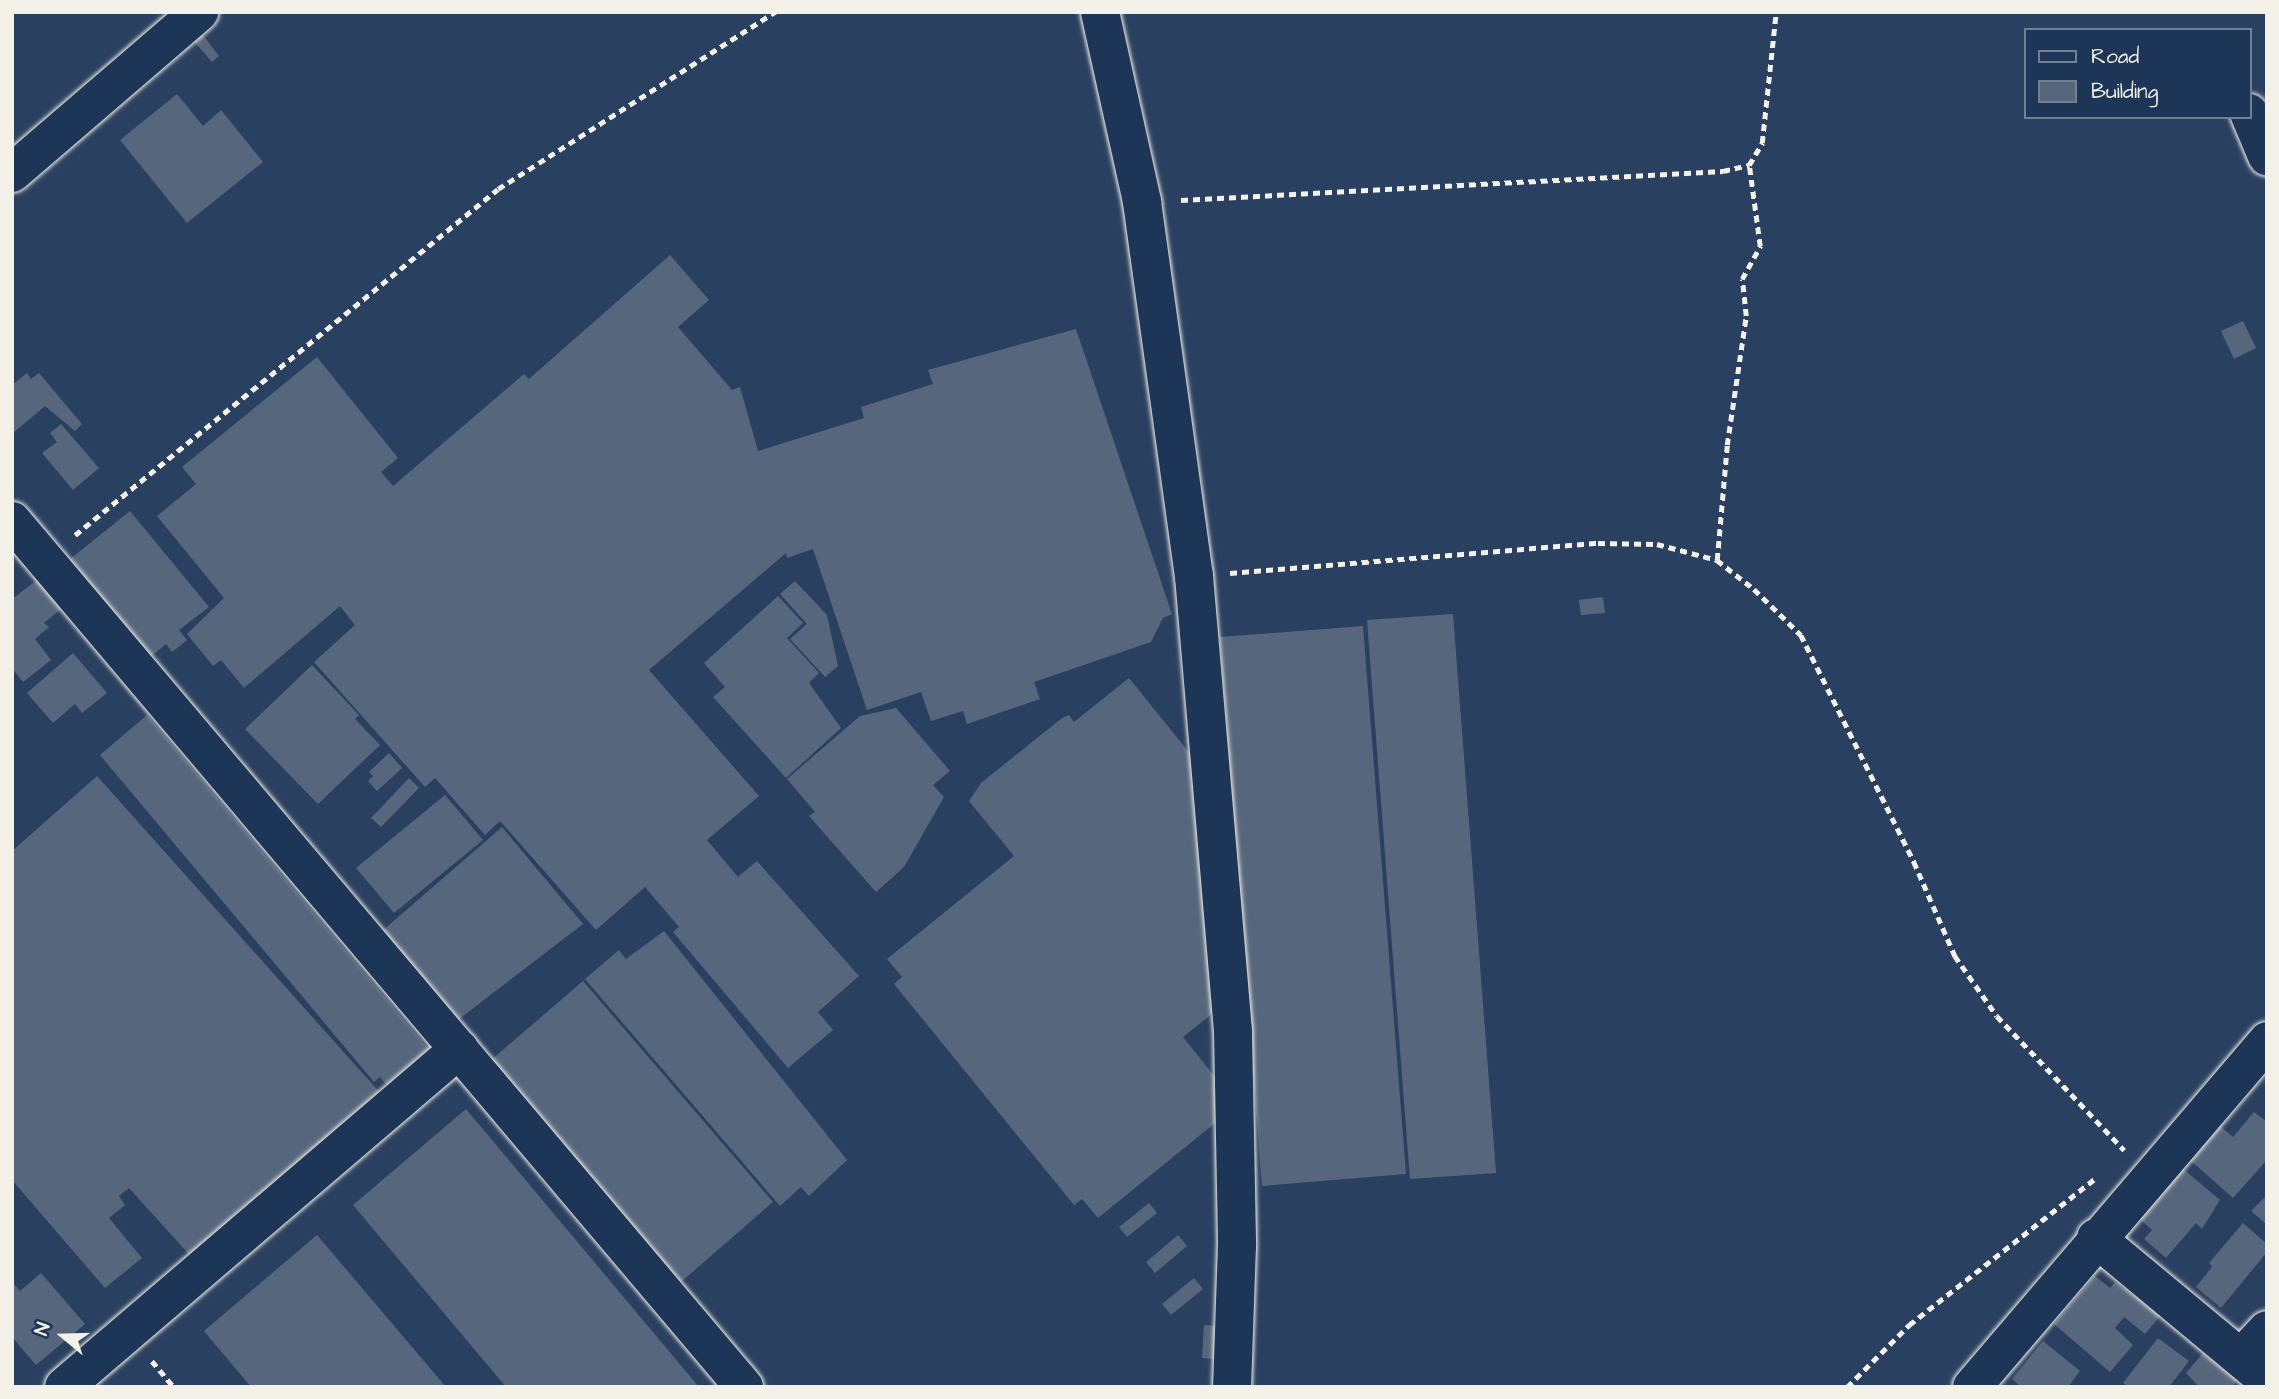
<!DOCTYPE html>
<style>
body{margin:0}
#map{position:relative;width:2279px;height:1399px;overflow:hidden;background:#2a4060;font-family:"Architects Daughter",sans-serif}
div>[style]{position:absolute}
.building>*{inset:0;background:#56677d}
.path>*{height:4.5px;margin-top:-2.25px;transform-origin:0;background:repeating-linear-gradient(90deg,#f4f1e8 0 7px,transparent 0 12px)}
.roads{filter:drop-shadow(0 0 2px #f4f1e8) drop-shadow(0 0 2px #f4f1e8)}
.minor>*{height:38px;margin:-19px;padding:0 19px;transform-origin:19px;border-radius:19px;background:#1d3557}
span{translate:-50% -50%;white-space:nowrap;text-align:center;line-height:1.15;-webkit-text-stroke:5px #1d3557;paint-order:stroke}
.frame{position:absolute;inset:0;border:14px solid #f4f1e8;pointer-events:none}
.legend{position:absolute;left:2024px;top:28px;width:228px;height:91px;box-sizing:border-box;background:#1d3557;border:2px solid #738091;margin:0;padding:9px 12px;list-style:none;font-size:21px;color:#f4f1e8}
.legend li{display:flex;align-items:center;gap:14px;height:35px}
.legend b{width:35px;border:2px solid #738091}
.north{position:absolute;left:28px;top:1301px;width:70px;height:70px;-webkit-text-stroke:5px #1d3557;paint-order:stroke;rotate:289deg;font-size:19px;font-weight:700;line-height:28px;text-align:center;color:#f4f1e8}
.north::after{content:'';display:block;margin:auto;width:24px;height:32px;background:#f4f1e8;clip-path:polygon(50% 0,100% 100%,50% 72%,0 100%)}
</style>
<div id="map">
<div class="building">
<i style="clip-path:polygon(200px 31px,219px 56px,212px 62px,191px 38px)"></i>
<i style="clip-path:polygon(177px 94px,203px 126px,221px 110px,263px 162px,187px 223px,120px 140px)"></i>
<i style="clip-path:polygon(670px 255px,709px 300px,678px 327px,732px 390px,740px 387px,758px 451px,864px 418px,861px 407px,933px 384px,928px 370px,1076px 329px,1172px 614px,1163px 618px,1151px 642px,1034px 682px,1040px 699px,967px 724px,963px 711px,931px 721px,921px 692px,867px 710px,813px 549px,787px 558px,786px 553px,649px 670px,759px 796px,707px 840px,738px 877px,757px 861px,859px 976px,818px 1012px,833px 1030px,788px 1068px,673px 932px,679px 927px,645px 887px,596px 930px,500px 821px,485px 835px,435px 778px,425px 787px,314px 662px,355px 625px,340px 606px,244px 688px,221px 660px,213px 666px,187px 634px,224px 598px,157px 516px,196px 484px,182px 467px,317px 357px,398px 458px,381px 472px,393px 486px,524px 374px,529px 379px)"></i>
<i style="clip-path:polygon(2243px 321px,2256px 348px,2234px 359px,2221px 331px)"></i>
<i style="clip-path:polygon(27px 373px,31px 379px,39px 373px,82px 424px,75px 431px,45px 406px,12px 434px,12px 385px)"></i>
<i style="clip-path:polygon(61px 424px,99px 468px,73px 490px,42px 453px,57px 442px,50px 433px)"></i>
<i style="clip-path:polygon(130px 511px,209px 607px,179px 630px,187px 640px,172px 652px,166px 644px,149px 658px,69px 560px)"></i>
<i style="clip-path:polygon(37px 580px,61px 609px,44px 623px,49px 627px,35px 639px,51px 660px,23px 682px,12px 668px,12px 599px)"></i>
<i style="clip-path:polygon(795px 581px,827px 615px,838px 666px,825px 677px,790px 639px,807px 624px,780px 594px)"></i>
<i style="clip-path:polygon(778px 596px,803px 623px,787px 638px,819px 673px,809px 683px,841px 728px,786px 778px,713px 697px,725px 687px,704px 663px)"></i>
<i style="clip-path:polygon(1603px 597px,1605px 613px,1581px 615px,1579px 600px)"></i>
<i style="clip-path:polygon(1453px 614px,1496px 1173px,1410px 1179px,1367px 620px)"></i>
<i style="clip-path:polygon(1363px 626px,1406px 1174px,1262px 1186px,1220px 637px)"></i>
<i style="clip-path:polygon(73px 653px,107px 693px,82px 713px,75px 704px,53px 723px,27px 693px)"></i>
<i style="clip-path:polygon(312px 665px,359px 715px,355px 719px,380px 745px,318px 804px,245px 729px)"></i>
<i style="clip-path:polygon(1129px 678px,1196px 761px,1218px 1009px,1183px 1037px,1219px 1082px,1214px 1086px,1221px 1094px,1220px 1119px,1098px 1218px,1082px 1199px,1074px 1205px,894px 984px,902px 977px,887px 959px,1014px 856px,969px 801px,981px 783px,1062px 718px,1069px 715px,1074px 722px)"></i>
<i style="clip-path:polygon(896px 708px,950px 771px,933px 785px,944px 797px,904px 867px,876px 892px,809px 816px,815px 812px,787px 779px,860px 716px)"></i>
<i style="clip-path:polygon(147px 715px,431px 1052px,388px 1087px,380px 1077px,374px 1082px,100px 755px)"></i>
<i style="clip-path:polygon(389px 753px,402px 768px,377px 791px,368px 781px,373px 776px,369px 772px)"></i>
<i style="clip-path:polygon(97px 776px,382px 1095px,195px 1261px,129px 1188px,119px 1196px,125px 1205px,109px 1218px,142px 1258px,105px 1288px,12px 1180px,12px 851px)"></i>
<i style="clip-path:polygon(409px 778px,419px 788px,381px 827px,371px 818px)"></i>
<i style="clip-path:polygon(445px 795px,483px 840px,394px 913px,356px 868px)"></i>
<i style="clip-path:polygon(502px 827px,583px 924px,454px 1023px,381px 932px)"></i>
<i style="clip-path:polygon(664px 931px,847px 1160px,809px 1196px,801px 1187px,780px 1206px,585px 979px,619px 950px,626px 959px)"></i>
<i style="clip-path:polygon(583px 981px,773px 1202px,681px 1282px,490px 1061px)"></i>
<i style="clip-path:polygon(466px 1109px,699px 1387px,506px 1387px,353px 1205px)"></i>
<i style="clip-path:polygon(2254px 1112px,2267px 1122px,2267px 1160px,2233px 1198px,2190px 1160px,2219px 1125px,2233px 1137px)"></i>
<i style="clip-path:polygon(2182px 1168px,2220px 1200px,2202px 1229px,2196px 1223px,2166px 1258px,2144px 1239px,2152px 1230px,2140px 1219px)"></i>
<i style="clip-path:polygon(2267px 1195px,2267px 1225px,2251px 1211px)"></i>
<i style="clip-path:polygon(1149px 1203px,1157px 1213px,1127px 1237px,1119px 1227px)"></i>
<i style="clip-path:polygon(2243px 1223px,2267px 1244px,2267px 1252px,2221px 1308px,2196px 1287px,2212px 1267px,2209px 1263px)"></i>
<i style="clip-path:polygon(317px 1235px,446px 1387px,251px 1387px,204px 1331px)"></i>
<i style="clip-path:polygon(1178px 1235px,1187px 1246px,1155px 1273px,1146px 1262px)"></i>
<i style="clip-path:polygon(41px 1273px,85px 1324px,36px 1365px,12px 1337px,12px 1282px,20px 1291px)"></i>
<i style="clip-path:polygon(2095px 1276px,2110px 1288px,2115px 1282px,2161px 1315px,2145px 1334px,2124px 1317px,2115px 1328px,2133px 1345px,2110px 1372px,2054px 1324px)"></i>
<i style="clip-path:polygon(1194px 1278px,1203px 1289px,1171px 1315px,1162px 1304px)"></i>
<i style="clip-path:polygon(1204px 1325px,1218px 1326px,1215px 1359px,1202px 1358px)"></i>
<i style="clip-path:polygon(2158px 1338px,2189px 1361px,2169px 1387px,2128px 1387px,2123px 1383px)"></i>
<i style="clip-path:polygon(2043px 1341px,2080px 1371px,2068px 1387px,2021px 1387px,2012px 1379px)"></i>
<i style="clip-path:polygon(2203px 1353px,2237px 1380px,2232px 1387px,2199px 1387px,2186px 1373px)"></i>
</div>
<div class="path">
<i style="left:1181px;top:200px;width:543px;rotate:-3.06deg"></i>
<i style="left:1723px;top:171px;width:27px;rotate:-13deg"></i>
<i style="left:1749px;top:165px;width:26px;rotate:-59deg"></i>
<i style="left:1762px;top:143px;width:132px;rotate:-83.9deg"></i>
<i style="left:75px;top:535px;width:546px;rotate:-39.28deg"></i>
<i style="left:498px;top:189px;width:329px;rotate:-32.6deg"></i>
<i style="left:1717px;top:560px;width:115px;rotate:-85deg"></i>
<i style="left:1727px;top:445px;width:130px;rotate:-81.6deg"></i>
<i style="left:1746px;top:316px;width:37px;rotate:-96deg"></i>
<i style="left:1742px;top:279px;width:38px;rotate:-61deg"></i>
<i style="left:1760px;top:246px;width:82px;rotate:-97.7deg"></i>
<i style="left:1230px;top:573px;width:369px;rotate:-4.7deg"></i>
<i style="left:1598px;top:543px;width:59px;rotate:1deg"></i>
<i style="left:1657px;top:544px;width:62px;rotate:14.9deg"></i>
<i style="left:1717px;top:560px;width:47px;rotate:38.1deg"></i>
<i style="left:1754px;top:589px;width:66px;rotate:44.4deg"></i>
<i style="left:1801px;top:635px;width:254px;rotate:63.5deg"></i>
<i style="left:1914px;top:862px;width:103px;rotate:66.4deg"></i>
<i style="left:1955px;top:956px;width:73px;rotate:55deg"></i>
<i style="left:1997px;top:1016px;width:185px;rotate:46.5deg"></i>
<i style="left:152px;top:1361px;width:34px;rotate:50deg"></i>
<i style="left:1847px;top:1387px;width:88px;rotate:-45deg"></i>
<i style="left:1909px;top:1325px;width:238px;rotate:-38.2deg"></i>
</div>
<div class="roads">
<div class="minor">
<i style="left:1100px;top:12px;width:195px;rotate:77.5deg"></i>
<i style="left:1142px;top:202px;width:378px;rotate:82.1deg"></i>
<i style="left:1194px;top:576px;width:458px;rotate:85.1deg"></i>
<i style="left:1233px;top:1032px;width:213px;rotate:88.9deg"></i>
<i style="left:1237px;top:1245px;width:142px;rotate:92deg"></i>
<i style="left:2249px;top:113px;width:47px;rotate:67.3deg"></i>
<i style="left:12px;top:173px;width:247px;rotate:-40.7deg"></i>
<i style="left:12px;top:521px;width:1134px;rotate:49.79deg"></i>
<i style="left:2096px;top:1238px;width:222px;rotate:39.7deg"></i>
<i style="left:2241px;top:1358px;width:38px;rotate:-47deg"></i>
<i style="left:64px;top:1387px;width:520px;rotate:-40.55deg"></i>
<i style="left:1972px;top:1387px;width:455px;rotate:-49.5deg"></i>
</div>
</div>
<div class="frame"></div>
<ul class="legend">
<li><b style="height:9px;background:#1d3557"></b>Road</li>
<li><b style="height:19px;background:#56677d"></b>Building</li>
</ul>
<div class="north">N</div>
</div>
